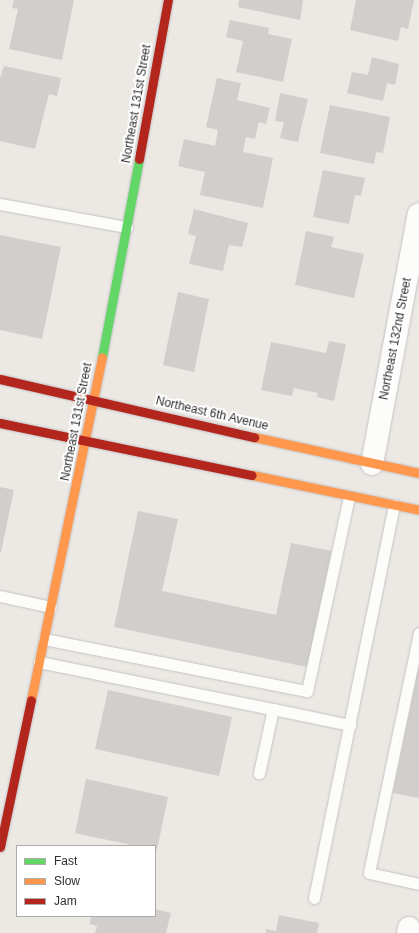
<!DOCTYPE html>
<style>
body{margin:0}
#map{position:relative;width:419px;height:933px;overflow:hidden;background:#ece8e4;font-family:Arial,sans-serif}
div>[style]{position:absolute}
.building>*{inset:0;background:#d1cecb}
.roads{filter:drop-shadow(0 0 1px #c5c4c5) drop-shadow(0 0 1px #c5c4c5)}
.lane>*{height:11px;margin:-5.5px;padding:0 5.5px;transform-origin:5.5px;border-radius:5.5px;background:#fcfcfb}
.street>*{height:22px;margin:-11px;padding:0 11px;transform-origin:11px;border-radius:11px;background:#fcfcfb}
.fast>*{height:9px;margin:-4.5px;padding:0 4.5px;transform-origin:4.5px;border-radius:4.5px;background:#63d668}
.slow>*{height:9px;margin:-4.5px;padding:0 4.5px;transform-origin:4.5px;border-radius:4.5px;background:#ff974d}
.jam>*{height:9px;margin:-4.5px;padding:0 4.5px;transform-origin:4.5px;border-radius:4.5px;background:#b3261e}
span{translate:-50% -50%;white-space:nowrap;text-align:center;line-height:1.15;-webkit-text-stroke:4px #fff;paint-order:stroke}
.street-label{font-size:12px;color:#2e2e2e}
.legend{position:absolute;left:16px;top:845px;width:140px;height:72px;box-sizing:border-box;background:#fff;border:1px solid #ababab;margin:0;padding:5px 7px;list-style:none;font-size:12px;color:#2e2e2e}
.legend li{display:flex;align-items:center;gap:8px;height:20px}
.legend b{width:20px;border:1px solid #ababab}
</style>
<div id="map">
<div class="building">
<i style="clip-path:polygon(14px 0,74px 0,62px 60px,9px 49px,18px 9px,12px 8px)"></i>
<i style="clip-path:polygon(239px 0,303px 0,300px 20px,238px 7px)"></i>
<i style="clip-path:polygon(356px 0,414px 0,408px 29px,401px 27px,398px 41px,350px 30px)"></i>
<i style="clip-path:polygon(230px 20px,269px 28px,268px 34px,292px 39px,283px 82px,236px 72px,243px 41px,226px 37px)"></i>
<i style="clip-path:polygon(372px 57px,399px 64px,395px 85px,387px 83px,383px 101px,347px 93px,352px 72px,368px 75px)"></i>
<i style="clip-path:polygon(4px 66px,61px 78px,57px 96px,49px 94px,35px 149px,0 141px,0 78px)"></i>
<i style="clip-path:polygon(217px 78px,241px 83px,237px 100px,270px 108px,266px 124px,259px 122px,255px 139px,246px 137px,243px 152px,273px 158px,263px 208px,200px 195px,205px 172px,178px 166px,184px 139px,215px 146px,218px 130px,206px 127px)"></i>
<i style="clip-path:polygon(280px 93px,308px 99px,298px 142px,280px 138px,284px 122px,275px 121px)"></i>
<i style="clip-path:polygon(330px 105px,390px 117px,383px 153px,376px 152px,374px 164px,320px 153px)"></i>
<i style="clip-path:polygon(323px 170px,365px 178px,361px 196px,355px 195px,349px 224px,313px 217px)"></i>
<i style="clip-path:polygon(194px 209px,248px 223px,242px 247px,229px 245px,223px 271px,189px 264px,196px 236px,188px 234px)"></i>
<i style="clip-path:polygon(306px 231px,334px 237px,331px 247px,364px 254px,354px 298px,295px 285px)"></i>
<i style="clip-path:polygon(0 235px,61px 247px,42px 339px,0 330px)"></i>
<i style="clip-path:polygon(178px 292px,209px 299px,194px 372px,163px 365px)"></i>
<i style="clip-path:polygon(329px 341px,346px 344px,334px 401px,317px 397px,318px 393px,294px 388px,292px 396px,261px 390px,271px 342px,326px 353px)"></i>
<i style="clip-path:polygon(0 487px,14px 490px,1px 552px,0 552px)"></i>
<i style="clip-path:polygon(138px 511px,178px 519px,162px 591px,276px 615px,291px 543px,332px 551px,307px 667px,114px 627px)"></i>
<i style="clip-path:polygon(418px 669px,419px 670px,419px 798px,393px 793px)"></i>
<i style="clip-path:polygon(108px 690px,232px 717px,219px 776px,95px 749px)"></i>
<i style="clip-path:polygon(86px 779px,168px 797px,157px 850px,155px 846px,136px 846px,75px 833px)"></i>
<i style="clip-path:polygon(155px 909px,171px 913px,166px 933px,95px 933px,97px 926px,90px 924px,91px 916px,155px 916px)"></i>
<i style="clip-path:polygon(279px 915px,319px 923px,317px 933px,266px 933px,266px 929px,276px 931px)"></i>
</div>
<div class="roads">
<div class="lane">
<i style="left:0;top:204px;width:129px;rotate:10.3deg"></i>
<i style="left:0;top:596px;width:52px;rotate:12.2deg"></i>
<i style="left:419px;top:633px;width:245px;rotate:101.8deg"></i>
<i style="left:369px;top:873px;width:51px;rotate:12.4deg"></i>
<i style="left:44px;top:639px;width:268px;rotate:11.2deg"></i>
<i style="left:307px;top:691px;width:199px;rotate:-77.8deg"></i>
<i style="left:39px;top:662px;width:239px;rotate:11.4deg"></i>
<i style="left:273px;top:709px;width:66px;rotate:102.3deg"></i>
<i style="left:273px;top:709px;width:79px;rotate:11.7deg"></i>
<i style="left:314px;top:898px;width:401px;rotate:-78.5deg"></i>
</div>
<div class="street">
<i style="left:372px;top:464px;width:254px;rotate:-79.4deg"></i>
<i style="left:408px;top:933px;width:5px;rotate:-79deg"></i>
</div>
<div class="fast">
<i style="left:102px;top:357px;width:201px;rotate:-79.4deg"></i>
</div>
<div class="slow">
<i style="left:254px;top:437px;width:169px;rotate:12.3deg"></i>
<i style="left:252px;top:475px;width:171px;rotate:11.8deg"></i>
<i style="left:31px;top:700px;width:350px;rotate:-78.3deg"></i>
</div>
<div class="jam">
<i style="left:139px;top:159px;width:162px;rotate:-79.7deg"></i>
<i style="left:0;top:379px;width:261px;rotate:12.9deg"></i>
<i style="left:0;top:423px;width:257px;rotate:11.7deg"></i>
<i style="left:0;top:847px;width:150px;rotate:-78.1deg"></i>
</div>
</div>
<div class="street-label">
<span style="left:137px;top:104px;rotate:-80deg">Northeast 131st Street</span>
<span style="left:396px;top:339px;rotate:-79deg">Northeast 132nd Street</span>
<span style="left:212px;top:414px;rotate:13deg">Northeast 6th Avenue</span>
<span style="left:77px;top:422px;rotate:-79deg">Northeast 131st Street</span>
</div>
<ul class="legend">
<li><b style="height:5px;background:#63d668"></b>Fast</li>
<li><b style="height:5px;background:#ff974d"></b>Slow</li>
<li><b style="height:5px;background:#b3261e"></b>Jam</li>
</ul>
</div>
